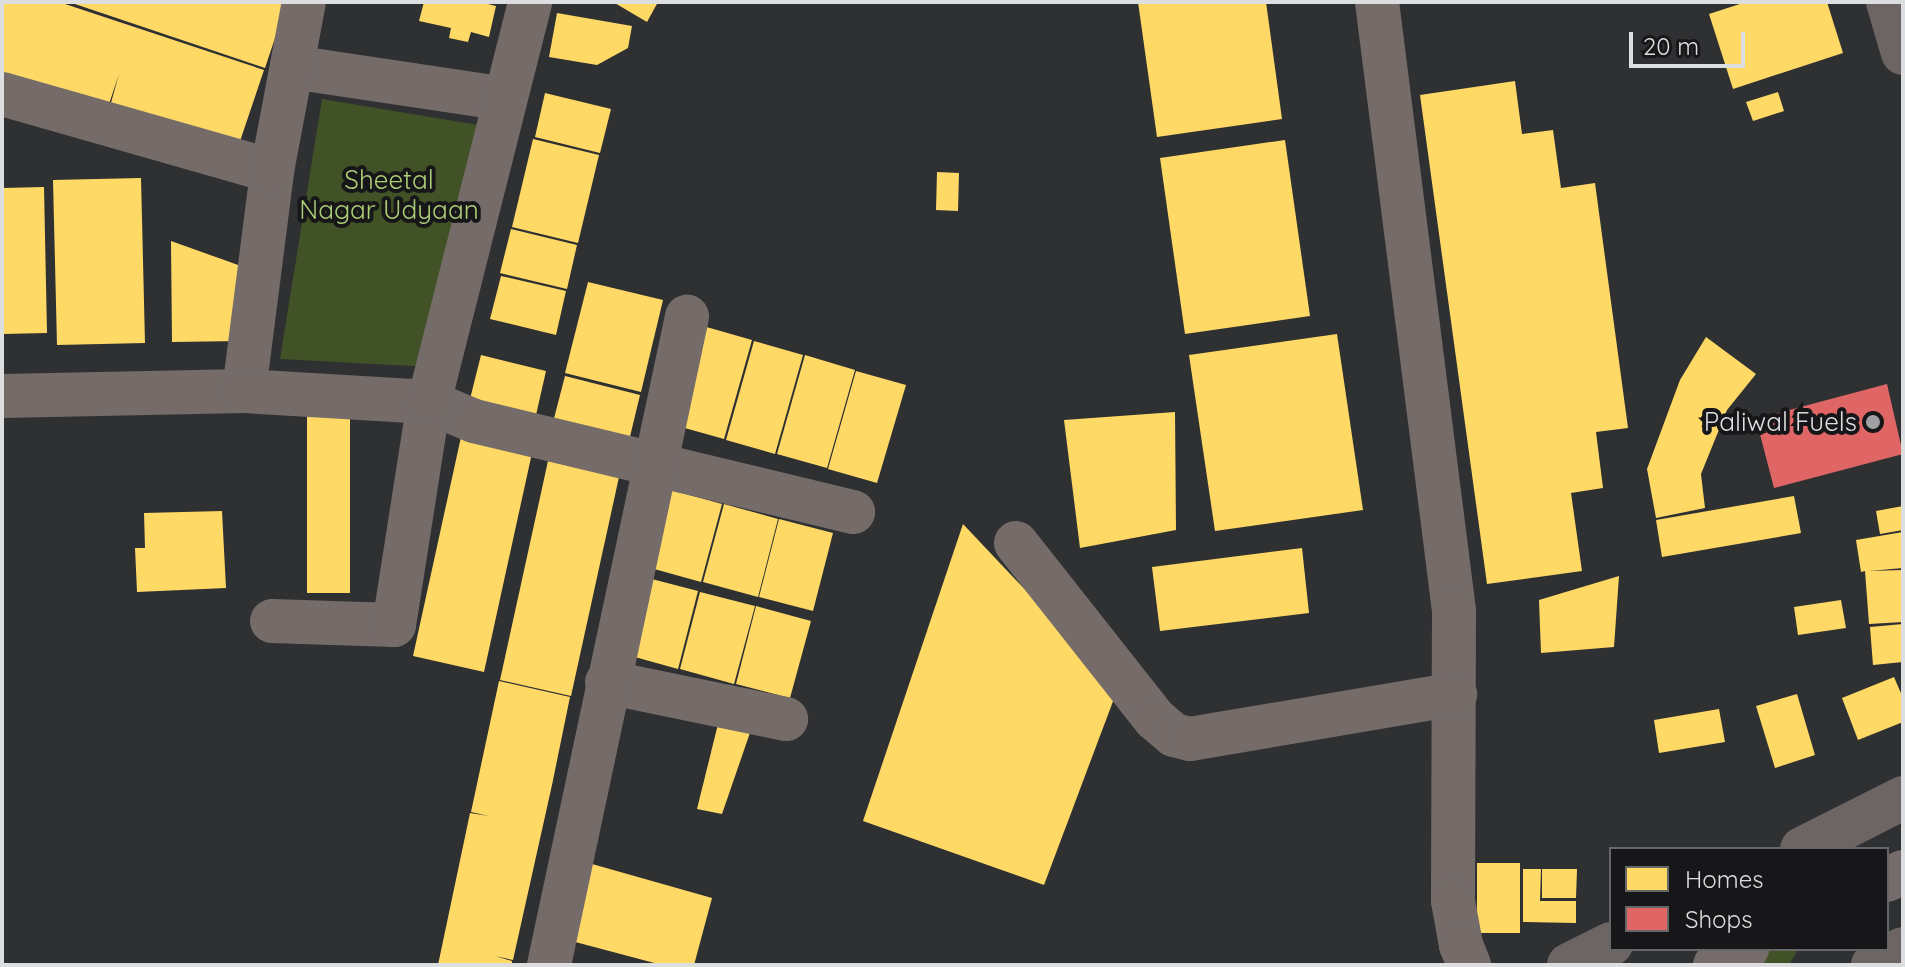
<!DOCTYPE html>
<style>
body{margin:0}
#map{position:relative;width:1905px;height:967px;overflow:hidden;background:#2f3032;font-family:Quicksand,sans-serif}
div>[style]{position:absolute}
.green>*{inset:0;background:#415227}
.homes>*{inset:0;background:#ffd966}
.shops>*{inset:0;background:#e06666}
.street>*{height:44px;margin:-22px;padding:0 22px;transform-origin:22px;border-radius:22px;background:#756c6a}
.secondary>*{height:44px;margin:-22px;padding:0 22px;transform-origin:22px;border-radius:22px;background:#6c6564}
.primary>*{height:44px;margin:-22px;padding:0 22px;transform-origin:22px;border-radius:22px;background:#756c6b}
.dots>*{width:22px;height:22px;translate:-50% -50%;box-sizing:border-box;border:4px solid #171719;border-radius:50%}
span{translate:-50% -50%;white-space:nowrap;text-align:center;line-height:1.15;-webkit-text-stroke:8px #171719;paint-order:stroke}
.park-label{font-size:26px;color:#acce75}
.poi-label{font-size:26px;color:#dddee0}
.right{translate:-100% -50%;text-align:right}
.frame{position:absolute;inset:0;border:4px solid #dddee0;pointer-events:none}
.legend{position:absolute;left:1609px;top:847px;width:280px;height:104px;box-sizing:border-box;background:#171719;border:2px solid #666769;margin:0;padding:10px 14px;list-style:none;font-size:24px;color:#dddee0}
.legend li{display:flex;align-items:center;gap:16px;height:40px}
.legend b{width:40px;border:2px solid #666769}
.scale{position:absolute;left:1629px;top:32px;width:116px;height:36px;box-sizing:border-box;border:4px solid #dddee0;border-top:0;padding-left:10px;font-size:24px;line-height:28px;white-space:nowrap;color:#dddee0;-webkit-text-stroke:6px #171719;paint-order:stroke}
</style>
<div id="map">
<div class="green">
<i style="clip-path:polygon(322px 99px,490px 127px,431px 367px,280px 359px)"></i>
<i style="clip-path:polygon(1727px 949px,1798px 949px,1789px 965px,1694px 965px)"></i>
</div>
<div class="homes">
<i style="clip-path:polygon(2px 2px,59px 2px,264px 70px,236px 153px,109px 110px,119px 74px,107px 110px,2px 74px)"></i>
<i style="clip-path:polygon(69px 2px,287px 2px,265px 68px)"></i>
<i style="clip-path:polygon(424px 2px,480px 2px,496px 6px,489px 37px,471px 32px,468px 42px,449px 38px,451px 28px,419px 21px)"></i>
<i style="clip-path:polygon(613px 2px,658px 2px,647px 22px)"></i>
<i style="clip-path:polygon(1138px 2px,1266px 2px,1282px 119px,1157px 137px)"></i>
<i style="clip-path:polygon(1746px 2px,1827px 2px,1843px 53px,1733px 89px,1709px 14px)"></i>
<i style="clip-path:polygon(557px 13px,632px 26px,628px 48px,597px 65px,549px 57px)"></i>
<i style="clip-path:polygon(1515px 81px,1522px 134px,1553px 130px,1561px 188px,1595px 183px,1628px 428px,1596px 432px,1603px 488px,1571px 493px,1582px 571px,1487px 584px,1420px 95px)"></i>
<i style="clip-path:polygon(1778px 92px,1784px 111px,1753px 121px,1746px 102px)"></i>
<i style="clip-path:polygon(545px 93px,611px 109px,600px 153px,535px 137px)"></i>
<i style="clip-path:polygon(533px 139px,599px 155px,578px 243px,512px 227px)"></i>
<i style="clip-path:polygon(1285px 140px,1310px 316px,1185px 334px,1160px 158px)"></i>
<i style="clip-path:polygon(937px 172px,959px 173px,958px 211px,936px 210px)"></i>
<i style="clip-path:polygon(141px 178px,145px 343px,57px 345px,53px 180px)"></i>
<i style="clip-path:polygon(44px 187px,47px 333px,2px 334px,2px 188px)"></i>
<i style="clip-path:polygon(511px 229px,577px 245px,567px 289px,500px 273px)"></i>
<i style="clip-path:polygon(171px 241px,241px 266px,241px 341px,172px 342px)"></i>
<i style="clip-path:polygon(501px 276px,566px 291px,556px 335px,490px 319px)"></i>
<i style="clip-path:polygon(588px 282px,663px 300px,641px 392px,565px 373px)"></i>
<i style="clip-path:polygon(703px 326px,752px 340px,724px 439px,674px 425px)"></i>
<i style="clip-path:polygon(1337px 334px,1363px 510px,1215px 531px,1189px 355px)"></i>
<i style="clip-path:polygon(1706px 337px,1756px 374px,1727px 410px,1701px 474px,1705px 508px,1656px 518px,1647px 469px,1680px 380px)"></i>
<i style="clip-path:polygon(754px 341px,803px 355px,775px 454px,726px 440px)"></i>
<i style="clip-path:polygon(481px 355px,546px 371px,536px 415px,470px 399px)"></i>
<i style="clip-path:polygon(805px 355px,855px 370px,827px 468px,777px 454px)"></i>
<i style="clip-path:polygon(856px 371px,906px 385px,877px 483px,828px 469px)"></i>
<i style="clip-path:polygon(565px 376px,640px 395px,628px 445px,552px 426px)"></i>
<i style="clip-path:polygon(1175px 412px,1176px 530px,1080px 548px,1064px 420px)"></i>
<i style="clip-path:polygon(307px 416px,350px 416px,350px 593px,307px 593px)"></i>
<i style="clip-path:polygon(461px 437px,532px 453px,484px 672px,413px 656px)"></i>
<i style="clip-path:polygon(548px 461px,619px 477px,571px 696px,500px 680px)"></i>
<i style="clip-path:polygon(668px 489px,722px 504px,701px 582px,647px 567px)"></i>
<i style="clip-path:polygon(1794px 496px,1801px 533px,1662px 557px,1656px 520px)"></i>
<i style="clip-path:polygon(724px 504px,778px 519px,758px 597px,703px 582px)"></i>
<i style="clip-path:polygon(1903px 506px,1903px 530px,1880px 534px,1876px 511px)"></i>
<i style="clip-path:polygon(222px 511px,226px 588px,137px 592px,135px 548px,145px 548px,144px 513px)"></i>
<i style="clip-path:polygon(779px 519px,833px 533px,813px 611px,759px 597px)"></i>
<i style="clip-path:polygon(963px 524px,1118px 688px,1044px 885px,863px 821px)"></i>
<i style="clip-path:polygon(1903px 532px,1903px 568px,1869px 571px,1903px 570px,1903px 622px,1869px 624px,1865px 571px,1861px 572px,1856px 540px)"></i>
<i style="clip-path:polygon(1302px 548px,1309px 613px,1160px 631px,1152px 567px)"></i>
<i style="clip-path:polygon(1619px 576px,1614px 647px,1541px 653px,1539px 600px)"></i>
<i style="clip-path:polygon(644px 577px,698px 591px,678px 669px,624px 654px)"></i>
<i style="clip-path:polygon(700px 592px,755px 606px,734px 684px,680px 669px)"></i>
<i style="clip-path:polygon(1841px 600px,1846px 628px,1798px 635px,1794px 607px)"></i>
<i style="clip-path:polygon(756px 606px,811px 621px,790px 698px,736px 684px)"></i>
<i style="clip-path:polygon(1903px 624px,1903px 662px,1873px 665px,1870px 627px)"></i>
<i style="clip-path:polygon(1894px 677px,1903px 698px,1903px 722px,1858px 740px,1842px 698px)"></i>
<i style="clip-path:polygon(499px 681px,570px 697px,552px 785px,513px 960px,495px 956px,512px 961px,512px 965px,438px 965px,470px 813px,489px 816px,471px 812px)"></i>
<i style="clip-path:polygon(1797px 694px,1815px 755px,1775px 768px,1756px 706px)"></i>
<i style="clip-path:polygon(1719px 709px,1725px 742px,1659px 753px,1654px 720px)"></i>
<i style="clip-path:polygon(720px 716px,753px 724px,722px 814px,697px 809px)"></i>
<i style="clip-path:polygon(585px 862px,712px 898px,694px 965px,662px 965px,564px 939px)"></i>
<i style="clip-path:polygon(1477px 863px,1520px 863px,1520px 933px,1477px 933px)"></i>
<i style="clip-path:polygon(1523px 869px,1541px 869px,1540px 901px,1576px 901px,1576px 923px,1523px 922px)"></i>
<i style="clip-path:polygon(1542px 869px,1577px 869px,1576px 898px,1542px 898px)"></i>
</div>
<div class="shops">
<i style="clip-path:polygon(1887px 384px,1903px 454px,1774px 488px,1756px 419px)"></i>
</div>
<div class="street">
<i style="left:1377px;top:2px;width:614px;rotate:82.79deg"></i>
<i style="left:1454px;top:611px;width:290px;rotate:90.2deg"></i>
<i style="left:1453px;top:901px;width:45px;rotate:79.7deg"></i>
<i style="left:1461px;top:945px;width:22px;rotate:68deg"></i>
<i style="left:292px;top:67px;width:215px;rotate:8.5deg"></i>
<i style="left:2px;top:94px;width:281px;rotate:15.9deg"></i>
<i style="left:244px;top:391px;width:222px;rotate:-82.7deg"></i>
<i style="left:272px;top:171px;width:172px;rotate:-79.3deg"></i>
<i style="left:2px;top:396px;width:242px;rotate:-1.2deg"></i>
<i style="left:244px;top:391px;width:185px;rotate:3.4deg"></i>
<i style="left:429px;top:402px;width:49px;rotate:22.9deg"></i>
<i style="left:474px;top:421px;width:390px;rotate:13.5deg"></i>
<i style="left:1016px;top:543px;width:224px;rotate:51.7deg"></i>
<i style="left:1155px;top:719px;width:25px;rotate:40deg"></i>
<i style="left:1174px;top:735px;width:16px;rotate:14deg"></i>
<i style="left:1190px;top:739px;width:269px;rotate:-9.6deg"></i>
<i style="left:272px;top:621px;width:122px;rotate:1.9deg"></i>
<i style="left:394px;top:625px;width:226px;rotate:-81.1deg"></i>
<i style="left:429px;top:402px;width:413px;rotate:-75.8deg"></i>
<i style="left:607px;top:682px;width:183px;rotate:11.7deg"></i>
<i style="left:549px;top:965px;width:663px;rotate:-77.98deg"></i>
</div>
<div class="secondary">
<i style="left:1888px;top:2px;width:53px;rotate:73.6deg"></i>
<i style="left:1802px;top:849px;width:113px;rotate:-26.8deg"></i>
<i style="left:1569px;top:965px;width:47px;rotate:-26.6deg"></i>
<i style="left:1873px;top:965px;width:34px;rotate:-28deg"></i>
</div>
<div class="primary">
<i style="left:1887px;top:880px;width:18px;rotate:-27deg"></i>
<i style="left:1715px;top:965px;width:36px;rotate:-27deg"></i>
</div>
<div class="dots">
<i style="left:1873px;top:422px;background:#a0a1a3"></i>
</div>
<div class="park-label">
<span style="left:389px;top:195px">Sheetal<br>Nagar Udyaan</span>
</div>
<div class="poi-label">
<span class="right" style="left:1857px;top:422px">Paliwal Fuels</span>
</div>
<div class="frame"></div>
<ul class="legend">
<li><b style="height:22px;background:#ffd966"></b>Homes</li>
<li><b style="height:22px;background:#e06666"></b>Shops</li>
</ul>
<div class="scale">20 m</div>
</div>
